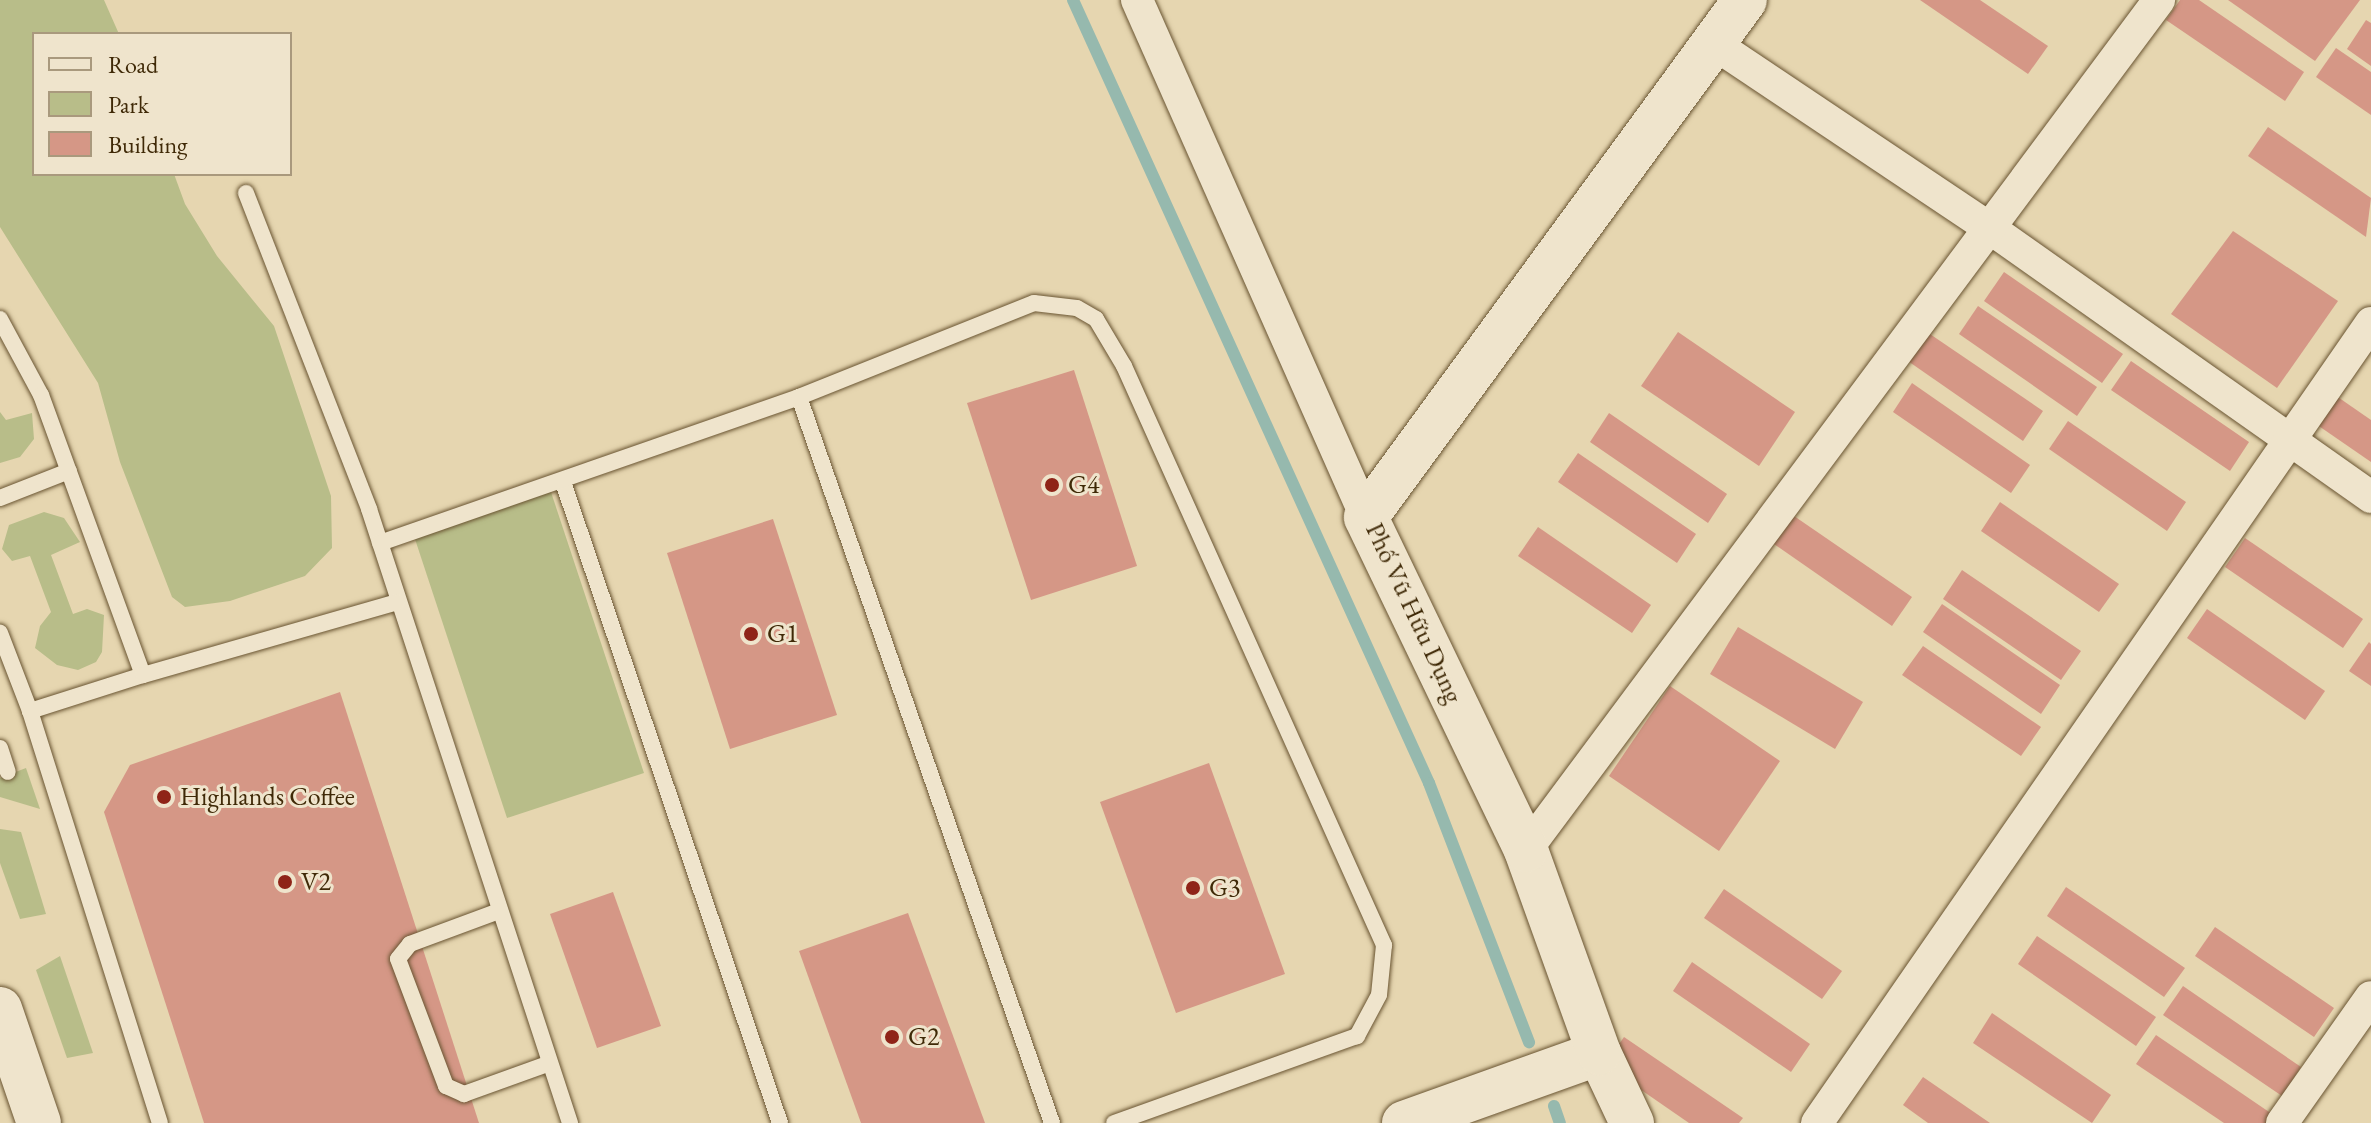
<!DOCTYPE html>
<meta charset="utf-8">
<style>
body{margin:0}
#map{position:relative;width:2371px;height:1123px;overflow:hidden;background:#e6d6b0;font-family:"EB Garamond",serif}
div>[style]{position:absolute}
.green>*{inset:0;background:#b8bd89}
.stream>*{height:12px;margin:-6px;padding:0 6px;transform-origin:6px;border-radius:6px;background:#96b9ae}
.building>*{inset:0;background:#d59786}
.roads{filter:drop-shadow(0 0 2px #695431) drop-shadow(0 0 2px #695431)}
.lane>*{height:16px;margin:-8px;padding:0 8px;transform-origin:8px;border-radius:8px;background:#efe4cc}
.street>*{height:32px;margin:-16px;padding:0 16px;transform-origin:16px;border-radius:16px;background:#efe4cc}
.secondary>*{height:44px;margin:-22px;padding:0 22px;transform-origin:22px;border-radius:22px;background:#efe4cc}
.dots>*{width:22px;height:22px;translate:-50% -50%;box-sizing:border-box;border:4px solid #efe4cc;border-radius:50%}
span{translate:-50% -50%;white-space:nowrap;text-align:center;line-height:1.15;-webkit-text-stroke:6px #efe4cc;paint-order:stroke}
.poi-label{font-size:26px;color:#3f2907}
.left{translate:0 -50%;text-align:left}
.street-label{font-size:26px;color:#3f2907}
.legend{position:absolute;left:32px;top:32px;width:260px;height:144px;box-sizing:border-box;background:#efe4cc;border:2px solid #a9997d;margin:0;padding:10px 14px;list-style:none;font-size:24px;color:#3f2907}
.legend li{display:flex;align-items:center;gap:16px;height:40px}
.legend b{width:40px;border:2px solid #a9997d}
</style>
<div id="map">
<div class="green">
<i style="clip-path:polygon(0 0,104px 0,119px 34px,34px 34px,34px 174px,174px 174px,185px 204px,217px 256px,274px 326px,331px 496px,332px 548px,305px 576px,230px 601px,185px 607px,172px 597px,120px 462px,98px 383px,0 227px)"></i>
<i style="clip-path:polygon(0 412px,6px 420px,32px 413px,34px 439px,20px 457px,0 463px)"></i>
<i style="clip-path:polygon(549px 486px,644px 773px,507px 818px,412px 530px)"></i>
<i style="clip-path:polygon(44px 512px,64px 518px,80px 542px,51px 555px,73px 614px,87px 609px,104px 615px,102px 652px,96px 662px,78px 670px,57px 665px,35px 648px,40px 626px,51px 612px,30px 556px,12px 561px,2px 549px,9px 525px)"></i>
<i style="clip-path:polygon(26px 768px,40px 809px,0 797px,0 778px)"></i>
<i style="clip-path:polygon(0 829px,21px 832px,46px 914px,20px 919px,0 863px)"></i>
<i style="clip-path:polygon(60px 956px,93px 1053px,67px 1058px,36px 970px)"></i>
</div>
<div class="stream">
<i style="left:1073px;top:0;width:860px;rotate:65.55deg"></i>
<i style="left:1429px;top:783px;width:278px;rotate:68.9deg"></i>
<i style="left:1554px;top:1106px;width:18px;rotate:71deg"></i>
</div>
<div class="building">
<i style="clip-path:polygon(1920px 0,1980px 0,2048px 46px,2028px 74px)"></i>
<i style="clip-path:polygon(2180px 0,2199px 0,2304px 72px,2285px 101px,2166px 20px)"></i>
<i style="clip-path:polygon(2228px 0,2360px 0,2315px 61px)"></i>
<i style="clip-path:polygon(2366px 20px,2371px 23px,2371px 66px,2347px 49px)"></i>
<i style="clip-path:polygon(2336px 48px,2371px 72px,2371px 115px,2316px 77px)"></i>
<i style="clip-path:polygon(2268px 127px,2371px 198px,2366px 237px,2248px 156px)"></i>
<i style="clip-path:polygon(2233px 231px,2338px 301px,2277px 388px,2171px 314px)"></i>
<i style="clip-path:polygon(2004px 272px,2123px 354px,2102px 383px,1984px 301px)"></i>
<i style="clip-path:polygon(1978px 306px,2097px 387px,2077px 416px,1959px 334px)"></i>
<i style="clip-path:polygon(1924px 330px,2043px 411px,2023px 441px,1905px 359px)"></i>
<i style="clip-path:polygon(1678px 332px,1795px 412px,1759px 466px,1641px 386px)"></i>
<i style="clip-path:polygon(2131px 361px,2249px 442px,2230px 471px,2111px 390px)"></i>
<i style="clip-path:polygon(1074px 370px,1137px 566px,1031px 600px,967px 403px)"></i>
<i style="clip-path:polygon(1912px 383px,2030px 465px,2011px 493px,1893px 412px)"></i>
<i style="clip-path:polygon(2332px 393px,2371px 420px,2371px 462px,2313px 422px)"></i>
<i style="clip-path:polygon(1609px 413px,1727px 494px,1708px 523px,1590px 442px)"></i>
<i style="clip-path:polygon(2068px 421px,2186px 502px,2167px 531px,2049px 449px)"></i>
<i style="clip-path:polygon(1578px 453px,1696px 534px,1677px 563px,1558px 482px)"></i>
<i style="clip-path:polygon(2000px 502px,2119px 584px,2099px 612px,1981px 531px)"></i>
<i style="clip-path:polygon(1794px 516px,1912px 597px,1892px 626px,1774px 544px)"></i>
<i style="clip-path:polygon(773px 519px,837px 715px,730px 749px,667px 553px)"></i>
<i style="clip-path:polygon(1538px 527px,1651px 605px,1632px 633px,1518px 556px)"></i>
<i style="clip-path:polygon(2245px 538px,2363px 619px,2343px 648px,2225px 567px)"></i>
<i style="clip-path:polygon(1962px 570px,2081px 651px,2061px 680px,1943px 599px)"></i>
<i style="clip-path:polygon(1942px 604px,2060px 685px,2041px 714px,1923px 632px)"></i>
<i style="clip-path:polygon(2207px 609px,2325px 691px,2305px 720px,2187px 638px)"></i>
<i style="clip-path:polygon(1738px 627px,1863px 702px,1835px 749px,1710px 674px)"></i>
<i style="clip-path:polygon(2369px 642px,2371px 644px,2371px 686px,2349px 671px)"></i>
<i style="clip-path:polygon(1923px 646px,2041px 727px,2021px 756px,1902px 675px)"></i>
<i style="clip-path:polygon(1670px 686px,1780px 761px,1719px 851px,1609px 776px)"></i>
<i style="clip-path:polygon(340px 692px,479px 1123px,204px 1123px,104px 812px,130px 765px)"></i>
<i style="clip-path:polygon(1209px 763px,1285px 974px,1176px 1013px,1100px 802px)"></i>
<i style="clip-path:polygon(2066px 887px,2185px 968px,2164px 997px,2047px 916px)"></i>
<i style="clip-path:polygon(1724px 889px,1842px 971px,1822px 999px,1704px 918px)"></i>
<i style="clip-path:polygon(613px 892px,661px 1026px,597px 1048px,550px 914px)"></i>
<i style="clip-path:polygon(908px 913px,985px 1123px,861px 1123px,799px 951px)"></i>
<i style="clip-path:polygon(2215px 927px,2334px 1008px,2314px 1037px,2195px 956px)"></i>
<i style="clip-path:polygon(2037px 936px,2156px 1017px,2136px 1046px,2018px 964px)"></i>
<i style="clip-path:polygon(1692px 962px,1810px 1044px,1791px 1072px,1673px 991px)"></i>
<i style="clip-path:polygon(2183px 986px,2301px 1067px,2282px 1096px,2163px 1015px)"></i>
<i style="clip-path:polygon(1992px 1013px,2111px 1095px,2092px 1123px,1973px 1043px)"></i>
<i style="clip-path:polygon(2156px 1035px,2275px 1116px,2270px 1123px,2224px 1123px,2136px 1064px)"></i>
<i style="clip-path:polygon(1624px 1037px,1743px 1118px,1739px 1123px,1689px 1123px,1605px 1065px)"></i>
<i style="clip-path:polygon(1923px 1077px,1990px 1123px,1928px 1123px,1903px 1105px)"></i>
</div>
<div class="roads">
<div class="lane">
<i style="left:246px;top:193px;width:339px;rotate:68.7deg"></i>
<i style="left:369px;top:509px;width:646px;rotate:71.87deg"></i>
<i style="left:0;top:319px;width:86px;rotate:61.7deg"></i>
<i style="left:41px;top:395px;width:298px;rotate:70deg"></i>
<i style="left:143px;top:675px;width:119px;rotate:162.3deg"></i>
<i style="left:30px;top:711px;width:84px;rotate:-111deg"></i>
<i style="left:799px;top:397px;width:769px;rotate:70.79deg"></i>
<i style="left:563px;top:482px;width:677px;rotate:71.3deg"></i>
<i style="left:0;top:498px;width:74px;rotate:-21.4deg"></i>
<i style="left:380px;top:543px;width:444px;rotate:-19.2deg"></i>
<i style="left:799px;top:397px;width:253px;rotate:-21.8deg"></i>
<i style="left:1034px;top:303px;width:43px;rotate:6.6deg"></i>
<i style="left:1077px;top:308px;width:22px;rotate:30deg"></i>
<i style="left:1096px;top:319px;width:55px;rotate:59.2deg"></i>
<i style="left:1124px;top:366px;width:635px;rotate:65.82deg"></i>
<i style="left:1384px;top:945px;width:50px;rotate:95.7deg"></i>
<i style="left:1379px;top:995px;width:47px;rotate:118.2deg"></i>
<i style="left:1357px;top:1036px;width:258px;rotate:160.3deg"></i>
<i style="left:143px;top:675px;width:264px;rotate:-16deg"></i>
<i style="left:30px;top:711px;width:432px;rotate:72.5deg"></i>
<i style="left:0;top:748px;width:25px;rotate:72deg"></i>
<i style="left:499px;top:911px;width:95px;rotate:159.7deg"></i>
<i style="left:410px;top:944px;width:19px;rotate:129deg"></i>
<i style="left:398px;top:959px;width:136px;rotate:69.3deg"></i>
<i style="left:446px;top:1086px;width:20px;rotate:24deg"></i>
<i style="left:464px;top:1094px;width:91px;rotate:-19.8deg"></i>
</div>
<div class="street">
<i style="left:1137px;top:0;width:565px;rotate:66.11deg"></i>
<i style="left:1713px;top:43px;width:334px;rotate:33.8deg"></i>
<i style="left:1991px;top:229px;width:465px;rotate:35.2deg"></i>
<i style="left:1526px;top:850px;width:1060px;rotate:-53.32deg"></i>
<i style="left:1817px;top:1123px;width:973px;rotate:-55.3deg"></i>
<i style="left:2282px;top:1123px;width:154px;rotate:-54.8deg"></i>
</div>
<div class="secondary">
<i style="left:0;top:1009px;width:120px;rotate:71.1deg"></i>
<i style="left:1404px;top:1123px;width:207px;rotate:-19.7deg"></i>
<i style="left:1632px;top:1123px;width:77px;rotate:-115.2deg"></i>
<i style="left:1599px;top:1053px;width:216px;rotate:-109.8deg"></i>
<i style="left:1526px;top:850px;width:369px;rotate:-115.7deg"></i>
<i style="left:1366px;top:517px;width:641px;rotate:-53.76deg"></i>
</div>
</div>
<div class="dots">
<i style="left:1052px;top:485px;background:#8f2418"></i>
<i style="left:751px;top:634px;background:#8f2418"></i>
<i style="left:164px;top:797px;background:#8f2418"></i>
<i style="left:285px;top:882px;background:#8f2418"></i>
<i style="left:1193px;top:888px;background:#8f2418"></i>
<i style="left:892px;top:1037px;background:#8f2418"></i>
</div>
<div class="poi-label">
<span class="left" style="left:1068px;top:485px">G4</span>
<span class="left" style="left:767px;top:634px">G1</span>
<span class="left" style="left:180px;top:797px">Highlands Coffee</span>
<span class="left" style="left:301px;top:882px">V2</span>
<span class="left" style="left:1209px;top:888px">G3</span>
<span class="left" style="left:908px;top:1037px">G2</span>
</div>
<div class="street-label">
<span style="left:1414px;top:613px;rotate:65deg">Phố Vũ Hữu Dụng</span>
</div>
<ul class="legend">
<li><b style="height:10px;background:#efe4cc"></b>Road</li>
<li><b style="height:22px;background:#b8bd89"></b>Park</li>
<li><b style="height:22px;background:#d59786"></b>Building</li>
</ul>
</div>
